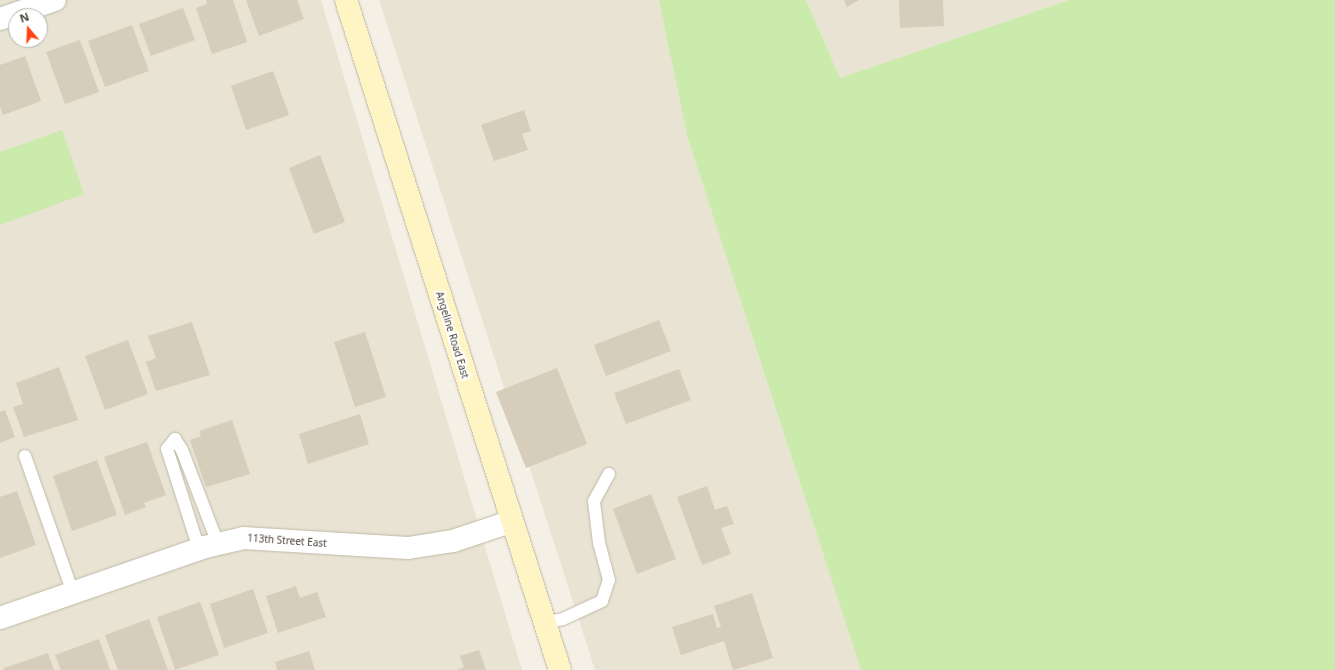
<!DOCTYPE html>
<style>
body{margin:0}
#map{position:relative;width:1335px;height:670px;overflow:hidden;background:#f4f0e5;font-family:"Noto Sans",sans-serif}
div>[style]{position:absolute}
.residential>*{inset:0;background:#e8e3d3}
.green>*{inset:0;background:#caebab}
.building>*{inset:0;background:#d6cdba}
.roads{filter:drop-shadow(0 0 1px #c0b9a7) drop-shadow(0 0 1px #c0b9a7)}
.lane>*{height:12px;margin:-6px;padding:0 6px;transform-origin:6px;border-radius:6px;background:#fff}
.street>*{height:22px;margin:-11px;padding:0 11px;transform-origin:11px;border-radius:11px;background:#fff}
.secondary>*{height:22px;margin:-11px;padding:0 11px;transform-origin:11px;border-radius:11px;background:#fff5c4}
span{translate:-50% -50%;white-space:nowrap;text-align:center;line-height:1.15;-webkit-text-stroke:4px #fff;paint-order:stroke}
.street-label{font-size:10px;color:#474134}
.north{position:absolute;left:8px;top:8px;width:40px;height:40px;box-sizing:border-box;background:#fff;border:1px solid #b5b3ae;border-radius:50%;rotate:341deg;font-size:11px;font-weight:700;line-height:16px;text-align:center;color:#474134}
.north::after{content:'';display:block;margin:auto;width:14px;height:18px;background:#f41;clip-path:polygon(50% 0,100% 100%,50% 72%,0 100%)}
</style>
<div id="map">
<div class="residential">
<i style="clip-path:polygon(evenodd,0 0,321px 0,522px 670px,0 670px,0 0,16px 16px,40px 16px,40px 40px,16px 40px,16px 16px)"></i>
<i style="clip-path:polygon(379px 0,659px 0,687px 136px,861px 670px,595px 670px)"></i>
<i style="clip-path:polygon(806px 0,1069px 0,840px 78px)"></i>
</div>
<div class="green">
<i style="clip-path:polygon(659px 0,806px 0,840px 78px,1069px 0,1335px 0,1335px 670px,861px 670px,687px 136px)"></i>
<i style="clip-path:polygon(62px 130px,84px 194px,0 225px,0 152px)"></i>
</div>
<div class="building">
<i style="clip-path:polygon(206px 0,233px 0,247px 42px,212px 54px,196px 8px,207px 4px)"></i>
<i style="clip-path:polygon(246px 0,297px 0,304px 19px,259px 36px)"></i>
<i style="clip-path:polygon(844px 0,859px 0,847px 7px)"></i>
<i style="clip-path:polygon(899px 0,943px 0,944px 26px,900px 28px)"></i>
<i style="clip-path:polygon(183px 8px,195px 40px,151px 56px,139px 24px)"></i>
<i style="clip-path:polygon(132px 25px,149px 71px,105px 87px,88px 41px)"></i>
<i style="clip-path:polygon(80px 40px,99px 92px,65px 104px,46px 52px)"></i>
<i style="clip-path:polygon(25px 56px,41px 101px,3px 115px,0 107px,0 65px)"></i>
<i style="clip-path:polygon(273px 71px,289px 115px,246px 130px,231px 86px)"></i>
<i style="clip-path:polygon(524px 110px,531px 131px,522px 134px,528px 150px,494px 161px,481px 125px)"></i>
<i style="clip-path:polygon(320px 155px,345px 222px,314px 234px,289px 168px)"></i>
<i style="clip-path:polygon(659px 320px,671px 351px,606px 376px,594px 345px)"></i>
<i style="clip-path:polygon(192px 322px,210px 375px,156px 391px,146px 362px,156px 358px,148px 336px)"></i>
<i style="clip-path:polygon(365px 332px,386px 397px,355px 407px,334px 342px)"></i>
<i style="clip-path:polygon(128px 340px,148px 394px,105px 410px,85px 356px)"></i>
<i style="clip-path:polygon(59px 367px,78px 420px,24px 437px,13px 407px,23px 404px,16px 383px)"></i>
<i style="clip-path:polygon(557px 368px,587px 444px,526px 468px,496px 392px)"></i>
<i style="clip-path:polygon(679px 369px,691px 400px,626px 424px,614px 393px)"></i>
<i style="clip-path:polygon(5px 410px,15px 437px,0 443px,0 412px)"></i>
<i style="clip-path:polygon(360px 414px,369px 444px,308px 464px,299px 434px)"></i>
<i style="clip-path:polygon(232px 420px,250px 474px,206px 487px,190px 440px,201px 436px,199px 431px)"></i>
<i style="clip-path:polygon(147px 442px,166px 495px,144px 503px,146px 507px,125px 515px,104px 457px)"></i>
<i style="clip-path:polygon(97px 460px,117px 515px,72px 531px,53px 476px)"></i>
<i style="clip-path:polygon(707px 486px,715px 510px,727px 506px,734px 524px,721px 528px,731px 554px,702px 565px,677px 497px)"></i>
<i style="clip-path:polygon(17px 491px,36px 545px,0 558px,0 497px)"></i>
<i style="clip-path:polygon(651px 494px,676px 559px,637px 574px,613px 509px)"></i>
<i style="clip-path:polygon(296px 586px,300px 598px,317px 592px,326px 617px,278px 633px,266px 596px)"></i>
<i style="clip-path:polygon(253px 589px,268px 633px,224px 648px,210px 604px)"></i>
<i style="clip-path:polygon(752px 593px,773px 658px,733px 670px,724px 641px,681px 655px,672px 627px,713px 614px,717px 628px,721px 627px,714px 606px)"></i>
<i style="clip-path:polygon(200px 602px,219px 655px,175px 670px,157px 617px)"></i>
<i style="clip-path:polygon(149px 619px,168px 670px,118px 670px,105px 635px)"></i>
<i style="clip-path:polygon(99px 639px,110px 670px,61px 670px,55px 655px)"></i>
<i style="clip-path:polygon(479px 650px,486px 670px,457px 670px,464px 667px,460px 656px)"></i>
<i style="clip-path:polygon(309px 651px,315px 670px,277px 670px,275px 662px)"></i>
<i style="clip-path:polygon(48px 653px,54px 670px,4px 670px,4px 668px)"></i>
</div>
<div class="roads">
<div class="lane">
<i style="left:25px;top:456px;width:145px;rotate:70.7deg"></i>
<i style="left:199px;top:549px;width:105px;rotate:-107.7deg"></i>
<i style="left:167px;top:449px;width:13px;rotate:-51deg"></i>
<i style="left:175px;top:439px;width:13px;rotate:58deg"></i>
<i style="left:182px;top:450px;width:101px;rotate:69deg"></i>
<i style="left:544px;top:623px;width:19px;rotate:-12deg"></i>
<i style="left:563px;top:619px;width:43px;rotate:-24.8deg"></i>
<i style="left:602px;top:601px;width:22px;rotate:-72deg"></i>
<i style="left:609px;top:580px;width:38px;rotate:-105deg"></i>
<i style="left:599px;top:543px;width:42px;rotate:-96.8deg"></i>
<i style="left:594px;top:501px;width:31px;rotate:-61deg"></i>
</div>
<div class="street">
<i style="left:0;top:19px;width:58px;rotate:-19.1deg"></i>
<i style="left:0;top:618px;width:217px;rotate:-19.1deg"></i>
<i style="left:205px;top:547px;width:39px;rotate:-13deg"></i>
<i style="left:243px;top:538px;width:165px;rotate:3.5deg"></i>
<i style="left:408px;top:548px;width:46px;rotate:-8.8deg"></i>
<i style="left:453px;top:541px;width:60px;rotate:-18.4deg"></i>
</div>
<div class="secondary">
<i style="left:346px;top:0;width:703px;rotate:72.29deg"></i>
</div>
</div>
<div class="street-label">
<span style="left:452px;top:335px;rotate:73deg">Angeline Road East</span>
<span style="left:287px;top:541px;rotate:4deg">113th Street East</span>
</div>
<div class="north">N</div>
</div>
